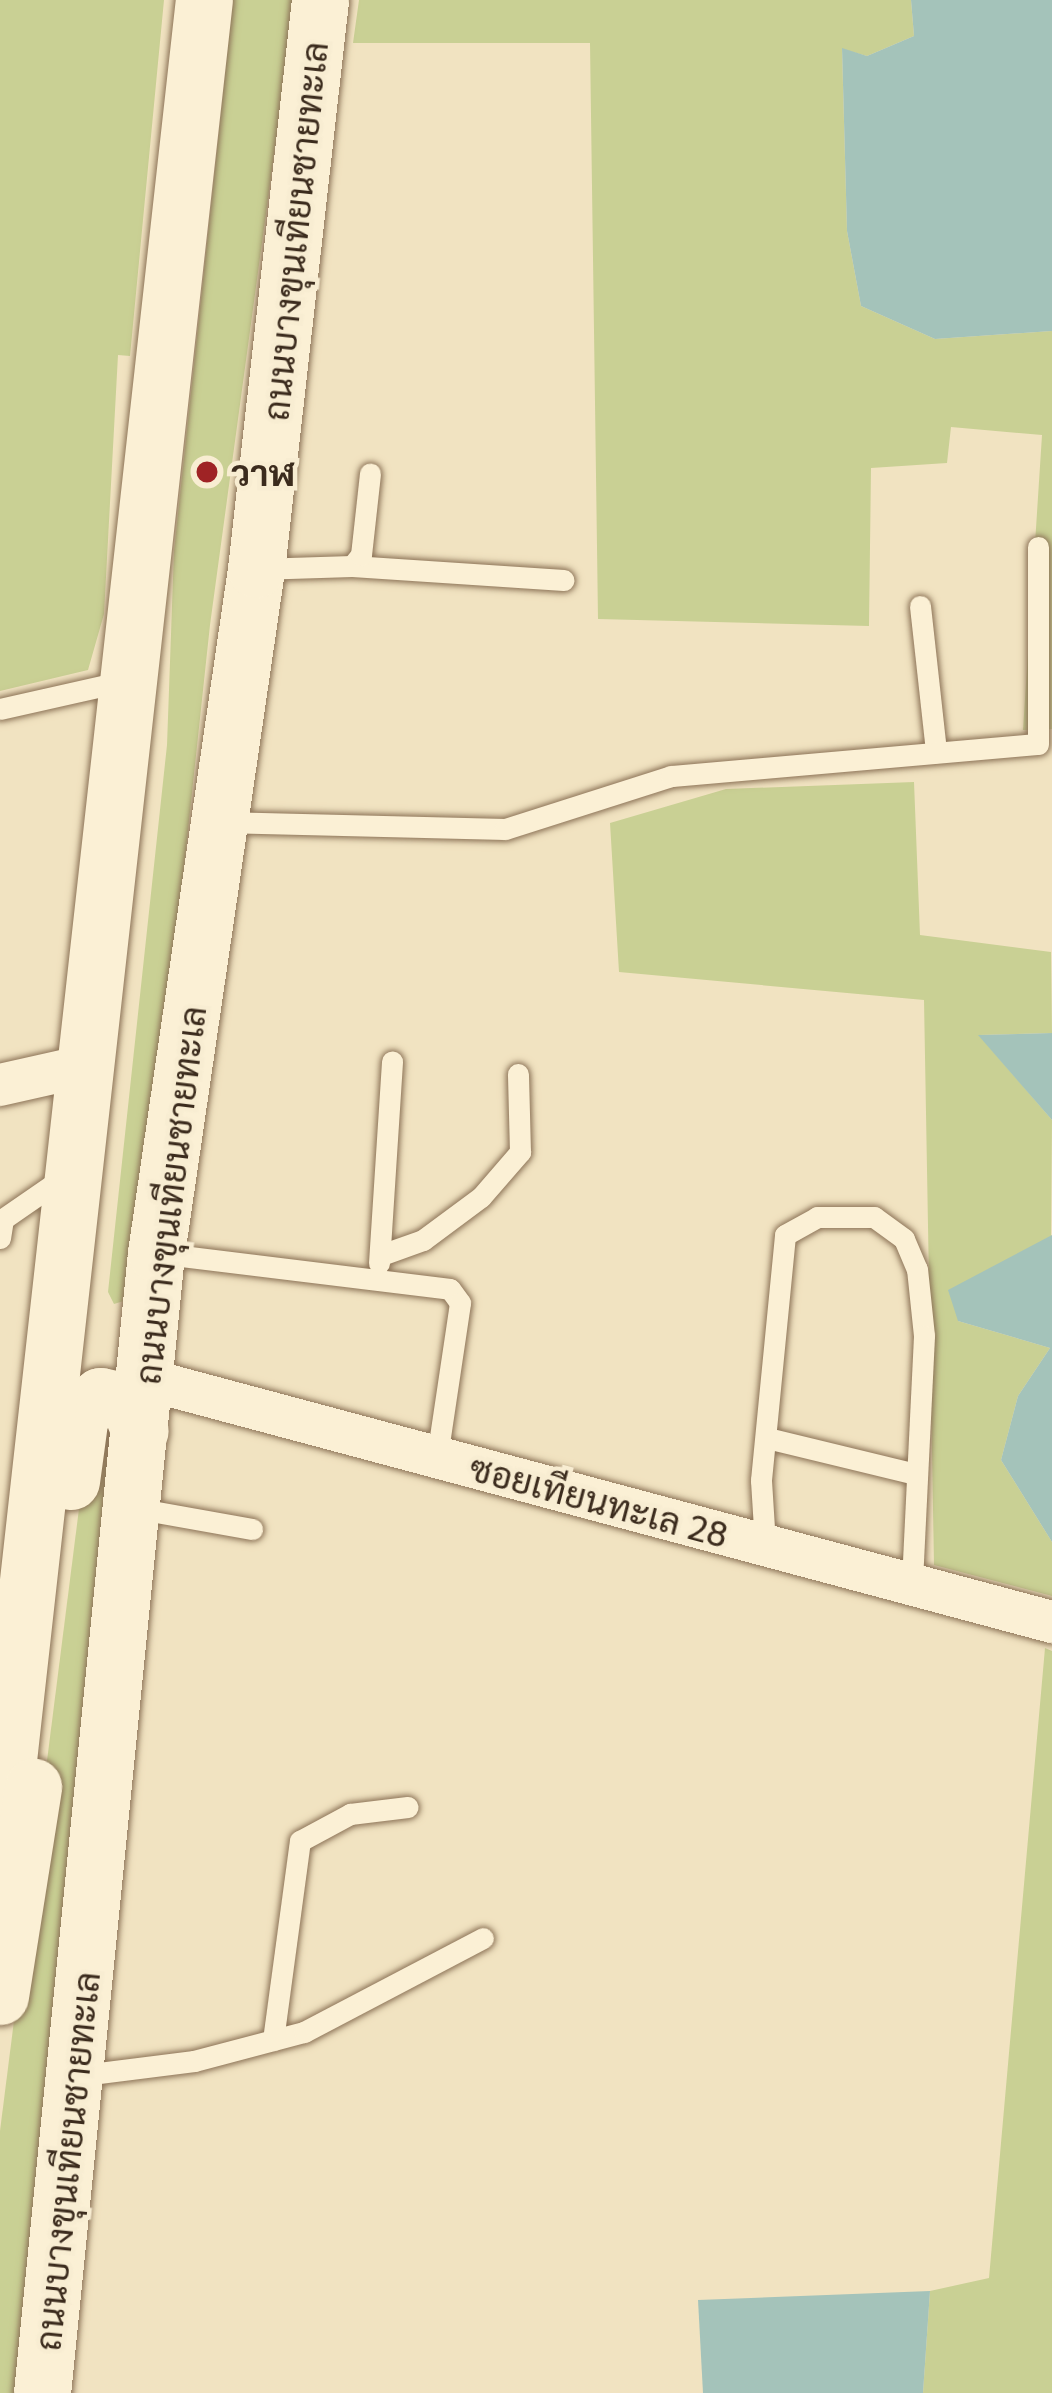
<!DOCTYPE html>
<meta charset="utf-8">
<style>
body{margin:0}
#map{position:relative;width:1052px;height:2393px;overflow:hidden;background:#f1e3c1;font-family:Georgia,Sarabun,serif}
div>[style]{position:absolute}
.green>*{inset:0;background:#c9d094}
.water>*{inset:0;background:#a4c3ba}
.roads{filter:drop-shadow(0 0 3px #8c7357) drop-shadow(0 0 3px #8c7357)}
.service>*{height:21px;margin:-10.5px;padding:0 10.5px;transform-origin:10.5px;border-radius:10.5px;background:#fbf0d5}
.minor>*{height:42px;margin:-21px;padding:0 21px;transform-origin:21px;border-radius:21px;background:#fbf0d5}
.secondary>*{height:57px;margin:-28.5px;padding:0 28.5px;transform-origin:28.5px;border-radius:28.5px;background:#fbf0d5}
.dots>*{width:33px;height:33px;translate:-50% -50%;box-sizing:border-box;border:6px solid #f8edd2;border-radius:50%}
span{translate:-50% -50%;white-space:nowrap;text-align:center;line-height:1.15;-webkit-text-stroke:9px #f8edd2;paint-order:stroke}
.street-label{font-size:36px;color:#3b2b1d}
.poi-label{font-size:36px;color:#3b2b1d;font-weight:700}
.left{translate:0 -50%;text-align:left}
</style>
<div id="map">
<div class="green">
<i style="clip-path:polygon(0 0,164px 0,130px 356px,118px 355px,104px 614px,88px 670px,0 691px)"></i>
<i style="clip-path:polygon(233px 0,295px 0,210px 625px,156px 1128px,127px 1300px,114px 1304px,108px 1292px,167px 745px,174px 551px)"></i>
<i style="clip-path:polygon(359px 0,911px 0,914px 36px,867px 56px,842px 49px,847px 231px,861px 306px,935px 339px,1052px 331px,1052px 729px,1023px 730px,1042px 435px,951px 427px,947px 463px,871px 468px,869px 626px,598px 619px,590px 43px,353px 43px)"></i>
<i style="clip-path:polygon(914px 782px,920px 935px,1051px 952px,1052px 1033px,979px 1035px,1052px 1120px,1051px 1241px,988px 1276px,958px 1321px,1050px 1348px,1018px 1396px,1001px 1460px,1052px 1542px,1052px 1596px,934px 1565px,924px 1000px,619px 972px,610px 823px,726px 789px)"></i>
<i style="clip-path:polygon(116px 1418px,26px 2393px,0 2393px,0 2131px,90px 1422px)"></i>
<i style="clip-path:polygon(1045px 1648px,1052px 1651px,1052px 2393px,923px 2393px,930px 2291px,989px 2278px)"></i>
</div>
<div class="water">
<i style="clip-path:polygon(911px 0,1052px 0,1052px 331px,935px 339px,861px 306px,847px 231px,842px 48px,867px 56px,914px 36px)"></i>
<i style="clip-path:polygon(1052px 1033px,1052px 1120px,978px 1035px)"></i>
<i style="clip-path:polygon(1052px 1235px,1052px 1542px,1001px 1460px,1018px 1396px,1050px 1348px,958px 1321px,948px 1290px)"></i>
<i style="clip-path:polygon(930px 2291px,923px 2393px,703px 2393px,698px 2300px)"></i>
</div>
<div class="roads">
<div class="service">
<i style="left:352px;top:566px;width:212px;rotate:3.8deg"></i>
<i style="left:257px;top:569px;width:95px;rotate:-1.8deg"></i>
<i style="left:352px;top:566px;width:14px;rotate:-51deg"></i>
<i style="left:361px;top:555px;width:82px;rotate:-83.7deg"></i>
<i style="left:920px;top:606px;width:147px;rotate:83.7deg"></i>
<i style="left:0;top:709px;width:127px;rotate:-12.7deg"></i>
<i style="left:221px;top:822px;width:284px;rotate:1.4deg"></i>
<i style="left:505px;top:829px;width:174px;rotate:-17.7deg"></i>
<i style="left:671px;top:776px;width:368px;rotate:-5deg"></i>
<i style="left:1038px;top:744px;width:197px;rotate:-90deg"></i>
<i style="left:0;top:1238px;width:19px;rotate:-81deg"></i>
<i style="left:3px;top:1219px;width:75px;rotate:-34.7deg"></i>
<i style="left:157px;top:1253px;width:295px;rotate:7deg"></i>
<i style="left:450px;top:1289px;width:17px;rotate:54deg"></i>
<i style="left:460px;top:1303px;width:156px;rotate:98.5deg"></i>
<i style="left:381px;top:1255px;width:45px;rotate:-19.7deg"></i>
<i style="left:423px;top:1240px;width:72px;rotate:-36.6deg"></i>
<i style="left:481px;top:1197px;width:60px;rotate:-49.1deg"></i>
<i style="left:520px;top:1152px;width:78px;rotate:-91.5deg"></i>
<i style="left:379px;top:1263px;width:202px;rotate:-86.3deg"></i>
<i style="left:767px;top:1438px;width:153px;rotate:13.6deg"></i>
<i style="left:134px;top:1508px;width:120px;rotate:10.1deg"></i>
<i style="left:765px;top:1544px;width:64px;rotate:-93.6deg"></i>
<i style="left:761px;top:1480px;width:246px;rotate:-84.4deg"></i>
<i style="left:785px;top:1235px;width:37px;rotate:-29deg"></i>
<i style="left:817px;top:1217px;width:57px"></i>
<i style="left:874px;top:1217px;width:37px;rotate:36deg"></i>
<i style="left:904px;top:1239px;width:33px;rotate:67deg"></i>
<i style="left:917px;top:1269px;width:67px;rotate:84deg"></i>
<i style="left:924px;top:1336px;width:248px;rotate:92.8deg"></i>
<i style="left:273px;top:2040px;width:201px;rotate:-82.3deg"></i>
<i style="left:300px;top:1841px;width:57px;rotate:-28.4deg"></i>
<i style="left:350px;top:1814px;width:58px;rotate:-6.9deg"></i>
<i style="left:75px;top:2076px;width:120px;rotate:-7.2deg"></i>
<i style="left:194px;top:2061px;width:114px;rotate:-14.8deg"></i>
<i style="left:304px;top:2032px;width:202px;rotate:-27.7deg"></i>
</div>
<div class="minor">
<i style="left:0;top:1085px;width:91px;rotate:-12.7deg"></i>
<i style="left:145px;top:1379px;width:939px;rotate:15deg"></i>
</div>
<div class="secondary">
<i style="left:71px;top:1481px;width:68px;rotate:-82.3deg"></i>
<i style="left:80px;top:1414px;width:27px;rotate:-42deg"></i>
<i style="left:100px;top:1396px;width:29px;rotate:12deg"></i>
<i style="left:128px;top:1402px;width:31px;rotate:68deg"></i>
<i style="left:0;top:1832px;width:1843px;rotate:-83.65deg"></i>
<i style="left:0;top:1996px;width:212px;rotate:-81deg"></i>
<i style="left:42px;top:2393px;width:1146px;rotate:-84.29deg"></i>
<i style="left:156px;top:1253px;width:691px;rotate:-81.68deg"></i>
<i style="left:256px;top:569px;width:573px;rotate:-83.58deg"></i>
</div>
</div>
<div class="dots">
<i style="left:207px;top:472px;background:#9f2325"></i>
</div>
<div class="street-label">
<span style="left:294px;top:231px;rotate:-84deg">ถนนบางขุนเทียนชายทะเล</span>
<span style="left:169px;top:1195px;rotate:-83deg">ถนนบางขุนเทียนชายทะเล</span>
<span style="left:599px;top:1500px;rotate:15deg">ซอยเทียนทะเล 28</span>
<span style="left:66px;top:2161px;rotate:-84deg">ถนนบางขุนเทียนชายทะเล</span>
</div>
<div class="poi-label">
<span class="left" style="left:231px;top:472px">วาฬ</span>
</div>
</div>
